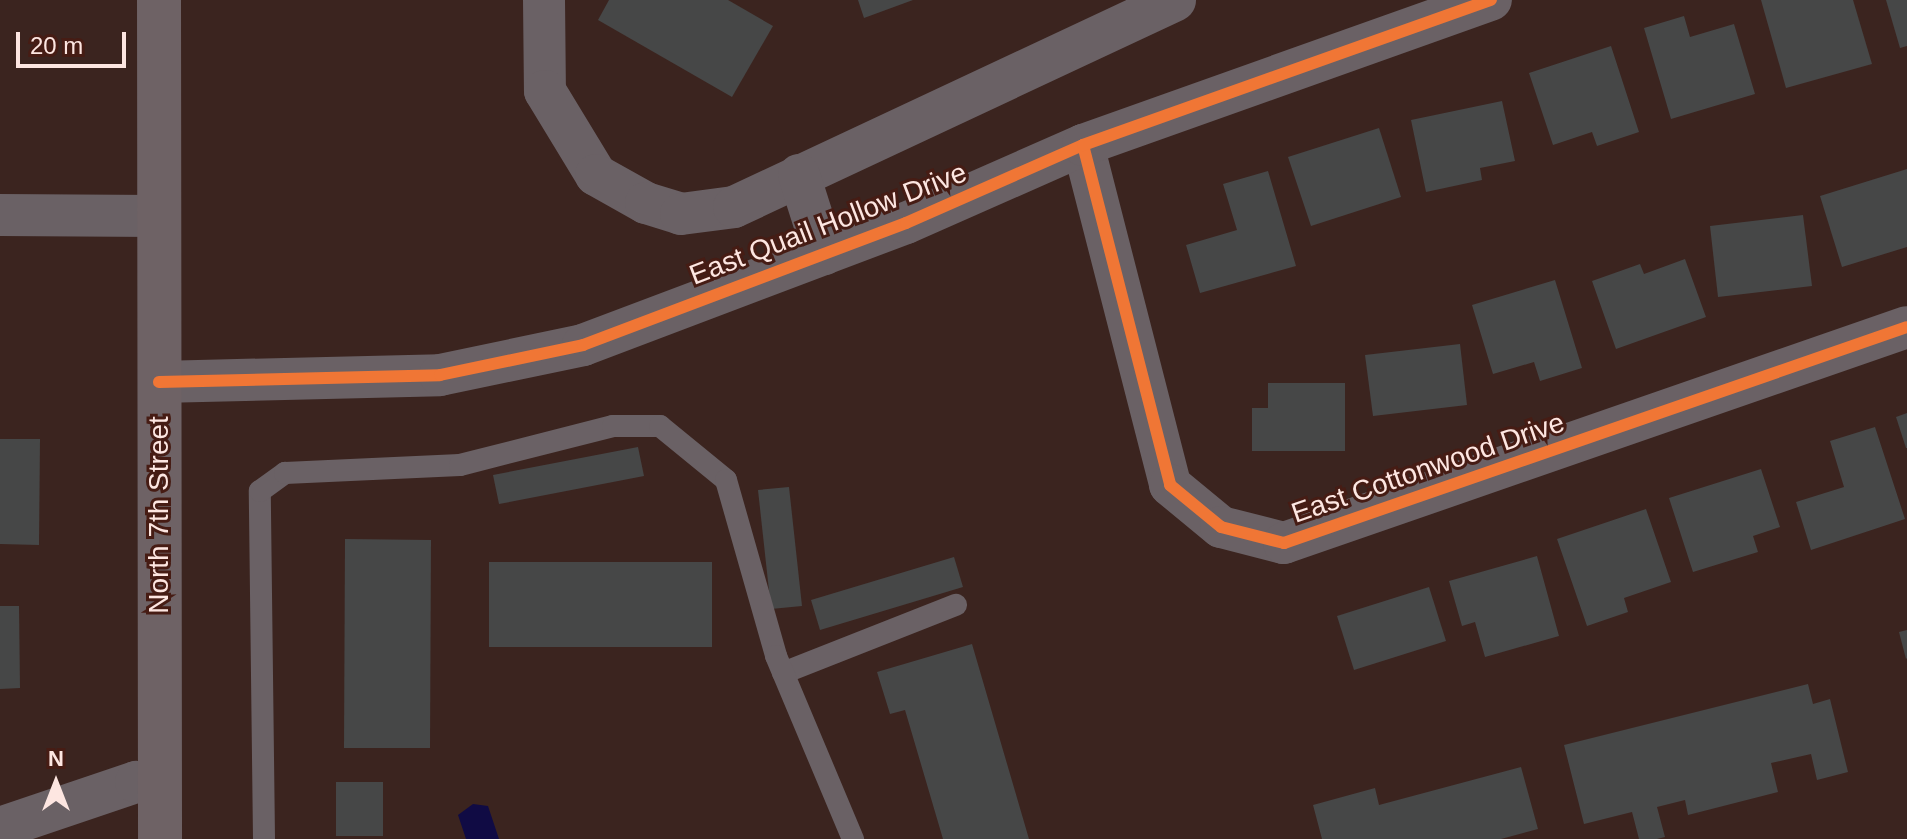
<!DOCTYPE html>
<style>
body{margin:0}
#map{position:relative;width:1907px;height:839px;overflow:hidden;background:#3b241f;font-family:Arial,sans-serif}
div>[style]{position:absolute}
.water>*{inset:0;background:#100b44}
.building>*{inset:0;background:#464747}
.service>*{height:22px;margin:-11px;padding:0 11px;transform-origin:11px;border-radius:11px;background:#6a6165}
.minor>*{height:42px;margin:-21px;padding:0 21px;transform-origin:21px;border-radius:21px;background:#6a6165}
.secondary>*{height:44px;margin:-22px;padding:0 22px;transform-origin:22px;border-radius:22px;background:#6e6265}
.cycleway>*{height:12px;margin:-6px;padding:0 6px;transform-origin:6px;border-radius:6px;background:#f07635}
span{translate:-50% -50%;white-space:nowrap;text-align:center;line-height:1.15;-webkit-text-stroke:6px #461c14;paint-order:stroke}
.street-label{font-size:28px;color:#fde6e1}
.north{position:absolute;left:16px;top:743px;width:80px;height:80px;-webkit-text-stroke:6px #461c14;paint-order:stroke;rotate:0deg;font-size:22px;font-weight:700;line-height:32px;text-align:center;color:#fde6e1}
.north::after{content:'';display:block;margin:auto;width:28px;height:36px;background:#fde6e1;clip-path:polygon(50% 0,100% 100%,50% 72%,0 100%)}
.scale{position:absolute;left:16px;top:32px;width:110px;height:36px;box-sizing:border-box;border:4px solid #fde6e1;border-top:0;padding-left:10px;font-size:24px;line-height:28px;white-space:nowrap;color:#fde6e1;-webkit-text-stroke:6px #461c14;paint-order:stroke}
</style>
<div id="map">
<div class="water">
<i style="clip-path:polygon(473px 804px,488px 806px,499px 839px,466px 839px,458px 815px)"></i>
</div>
<div class="building">
<i style="clip-path:polygon(609px 0,728px 0,773px 26px,732px 97px,598px 20px)"></i>
<i style="clip-path:polygon(858px 0,913px 0,864px 18px)"></i>
<i style="clip-path:polygon(1761px 0,1853px 0,1872px 64px,1786px 88px)"></i>
<i style="clip-path:polygon(1886px 0,1907px 0,1907px 46px,1900px 48px)"></i>
<i style="clip-path:polygon(1684px 16px,1690px 37px,1734px 24px,1755px 94px,1671px 119px,1644px 28px)"></i>
<i style="clip-path:polygon(1611px 46px,1639px 132px,1597px 146px,1592px 132px,1553px 145px,1529px 73px)"></i>
<i style="clip-path:polygon(1502px 101px,1515px 161px,1480px 168px,1482px 180px,1426px 192px,1411px 120px)"></i>
<i style="clip-path:polygon(1379px 128px,1401px 197px,1311px 226px,1288px 157px)"></i>
<i style="clip-path:polygon(1907px 169px,1907px 247px,1842px 267px,1820px 196px)"></i>
<i style="clip-path:polygon(1268px 171px,1296px 266px,1200px 293px,1186px 245px,1237px 230px,1223px 184px)"></i>
<i style="clip-path:polygon(1803px 215px,1812px 286px,1718px 297px,1710px 226px)"></i>
<i style="clip-path:polygon(1685px 259px,1706px 317px,1616px 349px,1592px 281px,1640px 264px,1644px 274px)"></i>
<i style="clip-path:polygon(1555px 280px,1582px 368px,1540px 381px,1534px 362px,1493px 374px,1472px 305px)"></i>
<i style="clip-path:polygon(1460px 344px,1467px 405px,1373px 416px,1365px 355px)"></i>
<i style="clip-path:polygon(1268px 383px,1345px 383px,1345px 451px,1252px 451px,1252px 408px,1268px 408px)"></i>
<i style="clip-path:polygon(1907px 413px,1907px 448px,1906px 448px,1896px 417px)"></i>
<i style="clip-path:polygon(1875px 427px,1905px 519px,1811px 550px,1796px 502px,1844px 487px,1830px 441px)"></i>
<i style="clip-path:polygon(0 439px,40px 439px,39px 545px,0 544px)"></i>
<i style="clip-path:polygon(638px 447px,644px 476px,499px 504px,493px 475px)"></i>
<i style="clip-path:polygon(1761px 469px,1780px 527px,1753px 536px,1758px 552px,1693px 572px,1669px 498px)"></i>
<i style="clip-path:polygon(789px 487px,802px 606px,771px 609px,758px 490px)"></i>
<i style="clip-path:polygon(1646px 509px,1671px 582px,1624px 598px,1628px 612px,1587px 626px,1557px 539px)"></i>
<i style="clip-path:polygon(345px 539px,431px 540px,430px 748px,344px 748px)"></i>
<i style="clip-path:polygon(1537px 556px,1559px 636px,1485px 657px,1475px 622px,1462px 626px,1449px 581px)"></i>
<i style="clip-path:polygon(954px 557px,963px 587px,820px 630px,811px 600px)"></i>
<i style="clip-path:polygon(489px 562px,712px 562px,712px 647px,489px 647px)"></i>
<i style="clip-path:polygon(1429px 587px,1446px 641px,1354px 670px,1337px 616px)"></i>
<i style="clip-path:polygon(0 606px,19px 606px,20px 688px,0 689px)"></i>
<i style="clip-path:polygon(1907px 630px,1907px 658px,1906px 659px,1899px 632px)"></i>
<i style="clip-path:polygon(972px 644px,1029px 839px,943px 839px,905px 710px,890px 714px,877px 672px)"></i>
<i style="clip-path:polygon(1808px 684px,1813px 704px,1830px 699px,1848px 772px,1817px 780px,1811px 754px,1771px 763px,1778px 792px,1688px 815px,1685px 800px,1657px 807px,1665px 837px,1657px 839px,1639px 839px,1632px 812px,1584px 824px,1564px 745px)"></i>
<i style="clip-path:polygon(1521px 767px,1538px 829px,1501px 839px,1322px 839px,1313px 805px,1375px 788px,1379px 805px)"></i>
<i style="clip-path:polygon(336px 782px,383px 782px,383px 836px,336px 836px)"></i>
</div>
<div class="service">
<i style="left:783px;top:673px;width:186px;rotate:-21.5deg"></i>
<i style="left:264px;top:839px;width:348px;rotate:-90.7deg"></i>
<i style="left:260px;top:491px;width:31px;rotate:-36deg"></i>
<i style="left:285px;top:473px;width:175px;rotate:-2.6deg"></i>
<i style="left:460px;top:465px;width:158px;rotate:-14.3deg"></i>
<i style="left:613px;top:426px;width:47px"></i>
<i style="left:660px;top:426px;width:85px;rotate:39.3deg"></i>
<i style="left:726px;top:480px;width:183px;rotate:74.1deg"></i>
<i style="left:776px;top:656px;width:199px;rotate:67.2deg"></i>
</div>
<div class="minor">
<i style="left:544px;top:0;width:91px;rotate:89.4deg"></i>
<i style="left:545px;top:91px;width:98px;rotate:58.7deg"></i>
<i style="left:596px;top:175px;width:57px;rotate:29.2deg"></i>
<i style="left:646px;top:203px;width:37px;rotate:17deg"></i>
<i style="left:681px;top:214px;width:53px;rotate:-7.5deg"></i>
<i style="left:734px;top:207px;width:487px;rotate:-25.1deg"></i>
<i style="left:1083px;top:145px;width:351px;rotate:75.6deg"></i>
<i style="left:1170px;top:485px;width:66px;rotate:39.5deg"></i>
<i style="left:1221px;top:527px;width:65px;rotate:14.3deg"></i>
<i style="left:1284px;top:543px;width:659px;rotate:-19.12deg"></i>
<i style="left:799px;top:175px;width:83px;rotate:72.4deg"></i>
<i style="left:0;top:215px;width:157px;rotate:0.4deg"></i>
<i style="left:159px;top:382px;width:281px;rotate:-1.4deg"></i>
<i style="left:440px;top:375px;width:146px;rotate:-11.8deg"></i>
<i style="left:583px;top:345px;width:345px;rotate:-20.7deg"></i>
<i style="left:906px;top:223px;width:193px;rotate:-23.8deg"></i>
<i style="left:1083px;top:145px;width:433px;rotate:-19.6deg"></i>
<i style="left:0;top:828px;width:144px;rotate:-18.7deg"></i>
<i style="left:136px;top:782px;width:24px"></i>
</div>
<div class="secondary">
<i style="left:159px;top:0;width:839px;rotate:89.93deg"></i>
</div>
<div class="cycleway">
<i style="left:1083px;top:145px;width:351px;rotate:75.6deg"></i>
<i style="left:1170px;top:485px;width:66px;rotate:39.5deg"></i>
<i style="left:1221px;top:527px;width:65px;rotate:14.3deg"></i>
<i style="left:1284px;top:543px;width:659px;rotate:-19.12deg"></i>
<i style="left:159px;top:382px;width:281px;rotate:-1.4deg"></i>
<i style="left:440px;top:375px;width:146px;rotate:-11.8deg"></i>
<i style="left:583px;top:345px;width:345px;rotate:-20.7deg"></i>
<i style="left:906px;top:223px;width:193px;rotate:-23.8deg"></i>
<i style="left:1083px;top:145px;width:433px;rotate:-19.6deg"></i>
</div>
<div class="street-label">
<span style="left:828px;top:224px;rotate:-21deg">East Quail Hollow Drive</span>
<span style="left:1428px;top:468px;rotate:-19deg">East Cottonwood Drive</span>
<span style="left:159px;top:515px;rotate:-90deg">North 7th Street</span>
</div>
<div class="north">N</div>
<div class="scale">20 m</div>
</div>
